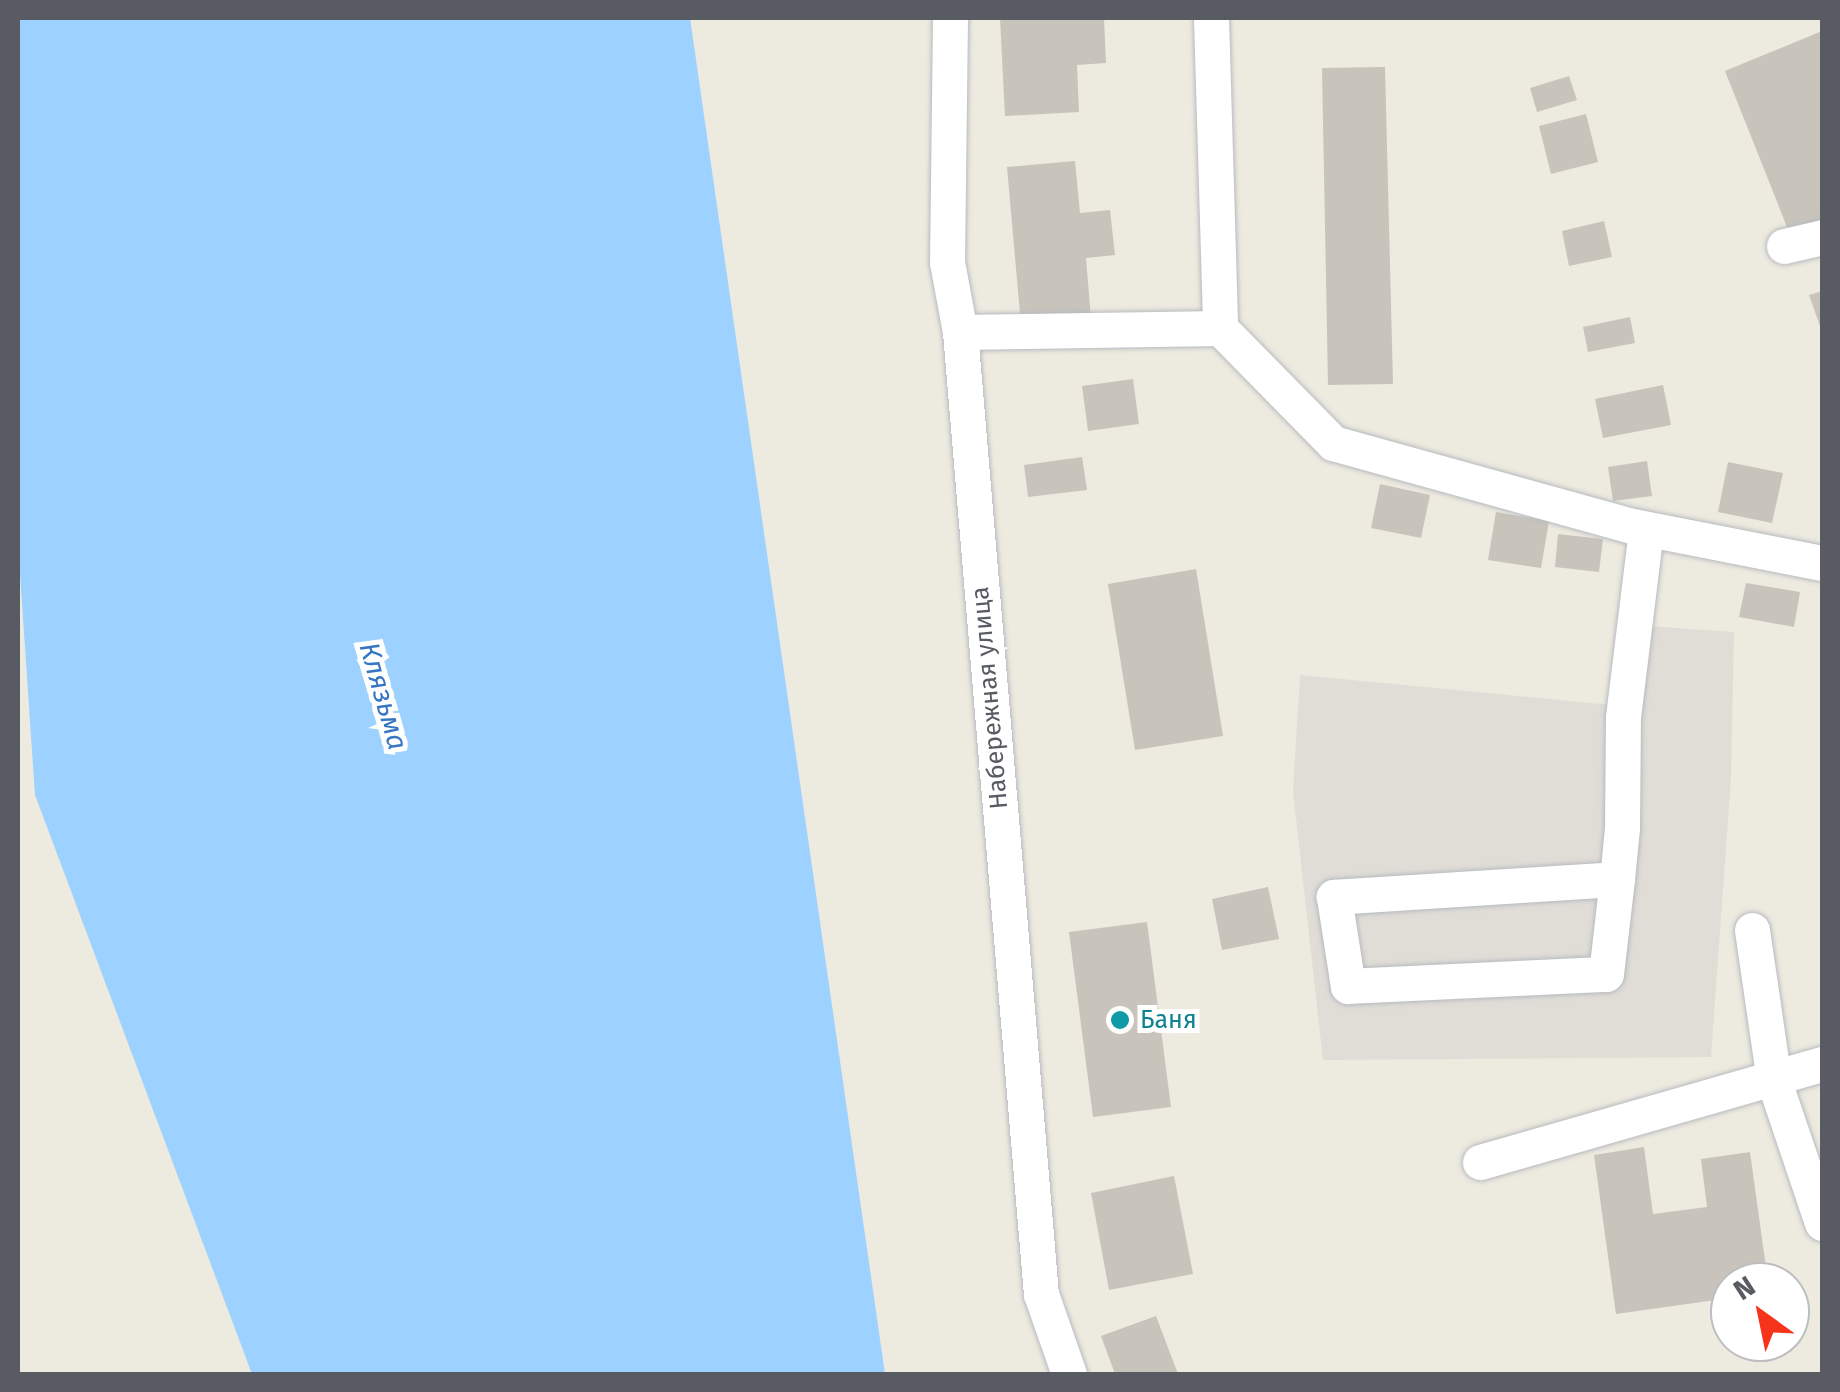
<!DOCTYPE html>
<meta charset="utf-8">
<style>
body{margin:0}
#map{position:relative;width:1840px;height:1392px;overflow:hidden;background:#edeadf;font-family:"Fira Sans",sans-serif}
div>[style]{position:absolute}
.industrial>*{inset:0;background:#e0ddd7}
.water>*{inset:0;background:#9dd1ff}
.building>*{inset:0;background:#c8c4bc}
.roads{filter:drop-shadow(0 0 2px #b7bac0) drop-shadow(0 0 2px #b7bac0)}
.minor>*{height:35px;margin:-17.5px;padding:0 17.5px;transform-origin:17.5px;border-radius:17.5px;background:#fff}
.dots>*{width:28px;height:28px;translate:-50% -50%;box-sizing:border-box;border:5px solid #fff;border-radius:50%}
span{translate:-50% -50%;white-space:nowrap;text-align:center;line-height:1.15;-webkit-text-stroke:10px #fff;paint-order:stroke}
.street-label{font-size:25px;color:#585c62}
.culture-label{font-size:25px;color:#0d838f}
.left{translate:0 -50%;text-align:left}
.water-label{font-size:28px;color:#3575c2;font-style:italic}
.frame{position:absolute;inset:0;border:20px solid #585c62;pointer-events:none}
.north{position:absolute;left:1710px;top:1262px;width:100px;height:100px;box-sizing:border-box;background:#fff;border:2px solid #bcbec0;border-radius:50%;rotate:327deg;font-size:28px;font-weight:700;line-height:40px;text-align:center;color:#585c62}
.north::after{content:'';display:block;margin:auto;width:35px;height:45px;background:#f6331b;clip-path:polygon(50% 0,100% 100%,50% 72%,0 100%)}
</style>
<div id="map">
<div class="industrial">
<i style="clip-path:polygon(1617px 624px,1734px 632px,1731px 778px,1711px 1057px,1323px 1060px,1293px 791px,1300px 675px,1611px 705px)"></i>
</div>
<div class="water">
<i style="clip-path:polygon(18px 18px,690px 18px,885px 1374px,252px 1374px,35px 795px,18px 544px)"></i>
</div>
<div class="building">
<i style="clip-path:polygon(1000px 18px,1104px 18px,1106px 63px,1077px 65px,1079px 112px,1005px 116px)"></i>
<i style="clip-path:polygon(1822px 31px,1822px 219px,1789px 232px,1725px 71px)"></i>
<i style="clip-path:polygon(1385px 67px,1393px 384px,1328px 385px,1322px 68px)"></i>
<i style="clip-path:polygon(1569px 76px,1577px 100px,1537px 112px,1530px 88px)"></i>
<i style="clip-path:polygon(1586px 114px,1598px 162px,1551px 174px,1539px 126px)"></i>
<i style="clip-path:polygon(1075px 161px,1080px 213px,1110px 210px,1115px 255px,1086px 258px,1091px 319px,1021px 325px,1007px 167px)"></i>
<i style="clip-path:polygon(1604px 221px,1612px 257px,1569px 266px,1562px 231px)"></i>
<i style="clip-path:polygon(1822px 291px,1822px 332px,1809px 295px)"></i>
<i style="clip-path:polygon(1630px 317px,1635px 343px,1588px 352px,1583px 327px)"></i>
<i style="clip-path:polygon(1133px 379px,1139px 424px,1088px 431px,1082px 386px)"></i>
<i style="clip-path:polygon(1663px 385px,1671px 425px,1603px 438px,1595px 399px)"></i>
<i style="clip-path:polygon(1082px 457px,1087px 490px,1028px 497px,1024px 465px)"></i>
<i style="clip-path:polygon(1647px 461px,1652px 496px,1613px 501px,1608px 467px)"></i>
<i style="clip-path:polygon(1728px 462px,1783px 473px,1772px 523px,1718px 512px)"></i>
<i style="clip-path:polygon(1380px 484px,1430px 495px,1421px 538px,1371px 528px)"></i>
<i style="clip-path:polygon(1496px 512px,1549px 521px,1541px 568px,1488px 560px)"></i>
<i style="clip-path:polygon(1558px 534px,1603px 539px,1599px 572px,1555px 567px)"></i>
<i style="clip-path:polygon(1196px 569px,1223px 736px,1135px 750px,1108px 584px)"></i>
<i style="clip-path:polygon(1746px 583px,1800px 592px,1794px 627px,1739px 617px)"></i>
<i style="clip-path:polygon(1268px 887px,1279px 939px,1222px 950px,1212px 899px)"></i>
<i style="clip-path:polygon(1147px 922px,1171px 1107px,1093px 1117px,1069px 932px)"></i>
<i style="clip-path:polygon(1644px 1147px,1653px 1214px,1707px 1207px,1701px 1159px,1750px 1152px,1768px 1282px,1730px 1282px,1730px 1298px,1616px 1314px,1594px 1155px)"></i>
<i style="clip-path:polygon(1174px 1176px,1193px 1274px,1109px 1290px,1091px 1193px)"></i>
<i style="clip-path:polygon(1156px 1316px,1178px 1374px,1115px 1374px,1101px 1336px)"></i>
</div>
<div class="roads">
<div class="minor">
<i style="left:950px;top:18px;width:244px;rotate:90.7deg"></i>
<i style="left:947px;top:262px;width:71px;rotate:79.5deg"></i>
<i style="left:960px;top:332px;width:965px;rotate:85.19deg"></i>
<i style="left:1041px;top:1294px;width:85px;rotate:70.7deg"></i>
<i style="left:1211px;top:18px;width:310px;rotate:88.3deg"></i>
<i style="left:1220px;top:328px;width:161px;rotate:45.5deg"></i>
<i style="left:1333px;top:443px;width:311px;rotate:15.5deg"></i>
<i style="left:1633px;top:526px;width:193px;rotate:11.1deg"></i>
<i style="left:1784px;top:246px;width:39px;rotate:-13deg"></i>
<i style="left:960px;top:332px;width:260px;rotate:-0.9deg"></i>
<i style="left:1617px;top:879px;width:284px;rotate:176.4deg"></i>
<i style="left:1334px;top:897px;width:90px;rotate:81.1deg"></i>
<i style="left:1348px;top:986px;width:258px;rotate:-2.7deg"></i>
<i style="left:1606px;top:974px;width:96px;rotate:-83.4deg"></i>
<i style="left:1617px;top:879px;width:51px;rotate:-84.4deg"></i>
<i style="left:1622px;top:828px;width:111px;rotate:-89.5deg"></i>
<i style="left:1623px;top:717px;width:189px;rotate:-83deg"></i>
<i style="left:1752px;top:930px;width:153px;rotate:81.7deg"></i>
<i style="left:1774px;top:1081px;width:150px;rotate:71.3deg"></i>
<i style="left:1480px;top:1162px;width:356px;rotate:-16deg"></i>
</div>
</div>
<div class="dots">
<i style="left:1120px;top:1020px;background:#0f9aa8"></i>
</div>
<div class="street-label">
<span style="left:990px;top:698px;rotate:-95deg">Набережная улица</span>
</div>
<div class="culture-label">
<span class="left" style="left:1140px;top:1020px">Баня</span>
</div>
<div class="water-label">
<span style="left:383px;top:696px;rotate:74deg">Клязьма</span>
</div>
<div class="frame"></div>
<div class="north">N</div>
</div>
